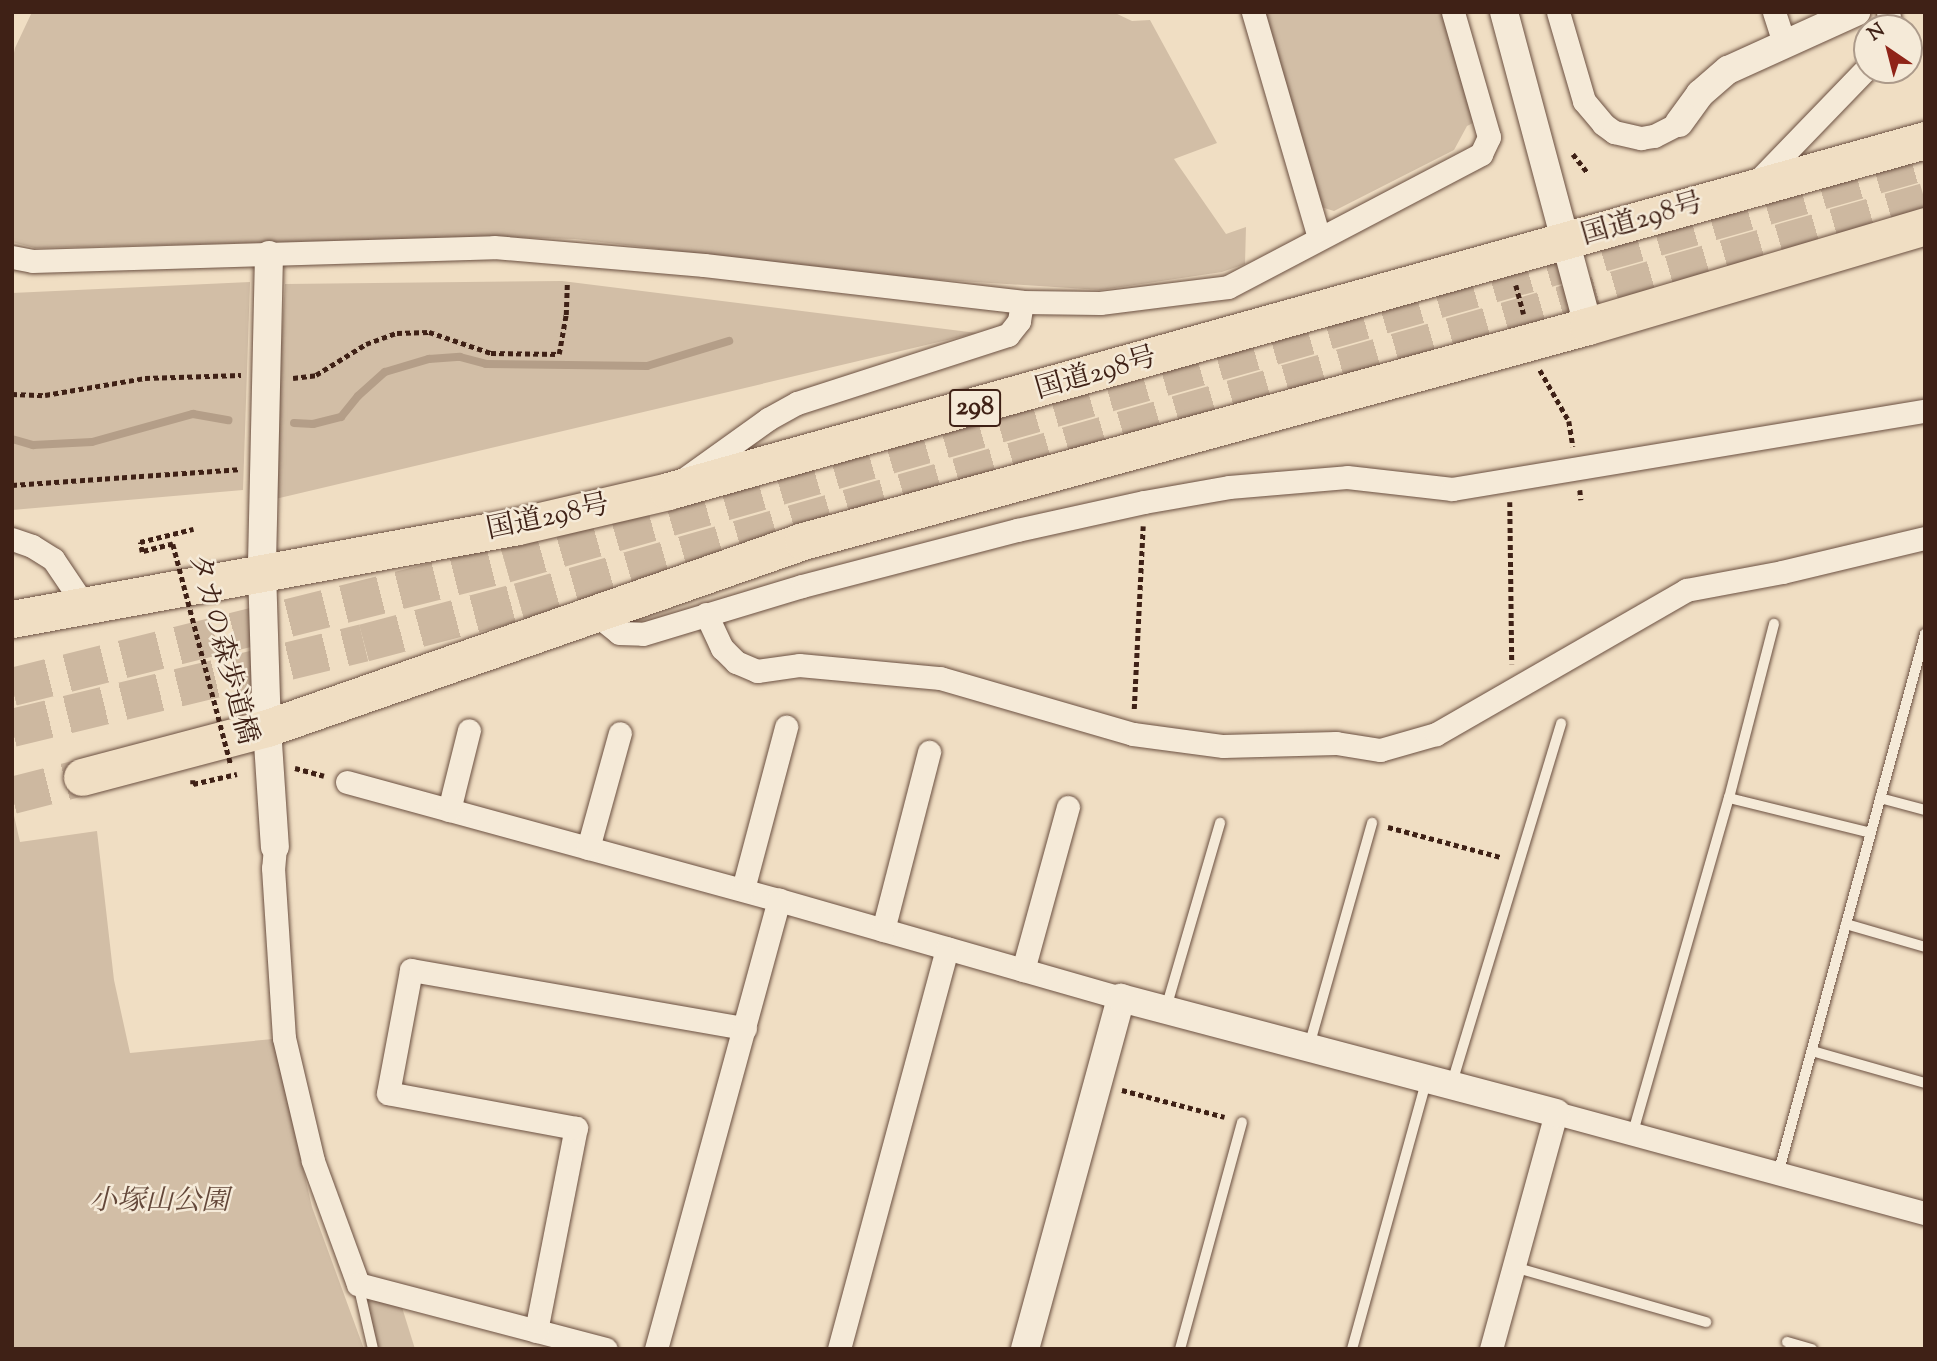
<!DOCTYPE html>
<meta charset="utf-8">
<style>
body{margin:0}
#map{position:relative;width:1937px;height:1361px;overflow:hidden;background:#f0dec3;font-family:"Sorts Mill Goudy","Noto Serif JP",serif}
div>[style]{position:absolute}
.green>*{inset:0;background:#d2bea6}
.stream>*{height:8px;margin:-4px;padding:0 4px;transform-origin:4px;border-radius:4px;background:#b49e88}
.trunk-tunnel>*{height:37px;margin-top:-18.5px;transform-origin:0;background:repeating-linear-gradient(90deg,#cdb8a0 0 37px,transparent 0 55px)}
.motorway-tunnel>*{height:38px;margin-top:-19px;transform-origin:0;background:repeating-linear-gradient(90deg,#cdb8a0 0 38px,transparent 0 57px)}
.path>*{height:4.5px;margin-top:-2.25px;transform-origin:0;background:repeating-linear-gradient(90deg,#3f2116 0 5px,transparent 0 8.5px)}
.roads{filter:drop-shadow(0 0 2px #6b5041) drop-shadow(0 0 2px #6b5041)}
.service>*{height:10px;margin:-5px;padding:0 5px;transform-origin:5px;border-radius:5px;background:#f5ead8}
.minor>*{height:23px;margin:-11.5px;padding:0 11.5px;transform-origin:11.5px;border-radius:11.5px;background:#f5ead8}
.tertiary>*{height:28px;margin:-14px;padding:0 14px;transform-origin:14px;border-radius:14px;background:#f5ead8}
.trunk>*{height:37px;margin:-18.5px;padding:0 18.5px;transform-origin:18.5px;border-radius:18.5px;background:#f0dec3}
.path-bridge>*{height:4.5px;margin-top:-2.25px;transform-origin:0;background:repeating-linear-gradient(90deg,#3f2116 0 5px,transparent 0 8.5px)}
span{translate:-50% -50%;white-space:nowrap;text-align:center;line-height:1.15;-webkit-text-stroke:5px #f5ead8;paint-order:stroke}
.shield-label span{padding:2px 5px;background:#f5ead8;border:2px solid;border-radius:5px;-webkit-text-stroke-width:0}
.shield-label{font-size:26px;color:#3f2116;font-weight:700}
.street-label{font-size:28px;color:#3f2116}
.park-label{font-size:28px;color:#64483a;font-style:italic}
.frame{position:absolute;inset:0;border:14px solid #3f2116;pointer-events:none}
.north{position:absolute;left:1853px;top:14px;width:70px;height:70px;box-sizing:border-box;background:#f5ead8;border:2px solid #ac9a8a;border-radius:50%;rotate:325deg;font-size:19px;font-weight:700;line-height:28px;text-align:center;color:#3f2116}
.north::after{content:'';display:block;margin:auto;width:24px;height:32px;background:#8f2418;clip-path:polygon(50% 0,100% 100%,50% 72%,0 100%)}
</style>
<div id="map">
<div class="green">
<i style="clip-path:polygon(32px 12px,1113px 12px,1132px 21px,1150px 20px,1217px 143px,1174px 159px,1226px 234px,1246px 227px,1245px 264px,1222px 272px,1101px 290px,897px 277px,575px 239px,495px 237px,35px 248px,12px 242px,12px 63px,15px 48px)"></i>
<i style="clip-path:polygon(1265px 12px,1442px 12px,1473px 123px,1467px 126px,1454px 150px,1334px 211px,1321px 207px)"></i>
<i style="clip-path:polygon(562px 281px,977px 333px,271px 500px,285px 284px)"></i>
<i style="clip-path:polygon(250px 282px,243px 490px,12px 510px,12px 293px)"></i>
<i style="clip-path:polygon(12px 807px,20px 842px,97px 831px,114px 980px,130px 1053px,273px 1039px,312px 1207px,364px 1349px,12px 1349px)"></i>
<i style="clip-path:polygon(366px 1301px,400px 1301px,415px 1349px,379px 1349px)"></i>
</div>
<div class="stream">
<i style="left:294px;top:423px;width:19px;rotate:3deg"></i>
<i style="left:313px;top:424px;width:29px;rotate:-14deg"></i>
<i style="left:341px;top:417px;width:27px;rotate:-51deg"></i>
<i style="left:358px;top:396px;width:36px;rotate:-42deg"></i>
<i style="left:385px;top:372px;width:46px;rotate:-16.5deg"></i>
<i style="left:429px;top:359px;width:31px;rotate:-4deg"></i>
<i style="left:460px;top:357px;width:27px;rotate:15deg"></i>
<i style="left:486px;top:364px;width:161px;rotate:0.7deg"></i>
<i style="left:647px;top:366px;width:86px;rotate:-17deg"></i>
<i style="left:12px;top:439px;width:22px;rotate:16deg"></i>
<i style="left:33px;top:445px;width:59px;rotate:-2.9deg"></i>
<i style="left:92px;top:442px;width:105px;rotate:-15.5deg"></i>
<i style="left:193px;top:414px;width:36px;rotate:10deg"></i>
</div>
<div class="trunk-tunnel">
<i style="left:12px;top:795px;width:72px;rotate:-14.4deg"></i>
</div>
<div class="motorway-tunnel">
<i style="left:12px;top:687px;width:508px;rotate:-14.01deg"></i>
<i style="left:505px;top:564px;width:1476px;rotate:-15.84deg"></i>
<i style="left:12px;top:728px;width:362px;rotate:-13.6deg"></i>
<i style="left:364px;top:643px;width:160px;rotate:-14.8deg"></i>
<i style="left:519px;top:602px;width:1462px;rotate:-15.88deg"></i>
</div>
<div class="path">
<i style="left:1573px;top:154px;width:23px;rotate:52deg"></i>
<i style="left:1516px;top:285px;width:30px;rotate:75deg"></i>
<i style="left:1540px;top:370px;width:59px;rotate:60.4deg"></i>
<i style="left:1569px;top:421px;width:26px;rotate:81deg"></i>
<i style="left:293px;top:378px;width:23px;rotate:-7deg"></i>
<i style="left:316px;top:375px;width:59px;rotate:-31.8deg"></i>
<i style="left:366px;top:344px;width:33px;rotate:-20deg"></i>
<i style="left:397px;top:333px;width:32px;rotate:-2deg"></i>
<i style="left:429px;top:332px;width:65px;rotate:18.7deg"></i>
<i style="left:491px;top:353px;width:68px;rotate:0.8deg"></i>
<i style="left:559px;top:354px;width:40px;rotate:-80deg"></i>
<i style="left:566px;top:315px;width:33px;rotate:-88deg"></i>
<i style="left:12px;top:394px;width:33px;rotate:2deg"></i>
<i style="left:45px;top:395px;width:101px;rotate:-9.6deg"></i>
<i style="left:145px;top:378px;width:96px;rotate:-1.8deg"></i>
<i style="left:12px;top:485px;width:227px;rotate:-4deg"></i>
<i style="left:1580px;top:490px;width:10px;rotate:84deg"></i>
<i style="left:1510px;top:502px;width:162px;rotate:89.3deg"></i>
<i style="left:173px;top:544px;width:32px;rotate:166deg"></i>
<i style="left:142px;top:552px;width:10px;rotate:-101deg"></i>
<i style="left:140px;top:542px;width:55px;rotate:-13.8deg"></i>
<i style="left:1134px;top:709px;width:183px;rotate:-87.2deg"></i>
<i style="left:295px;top:768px;width:30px;rotate:15deg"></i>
<i style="left:193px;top:780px;width:4px;rotate:90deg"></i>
<i style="left:193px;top:784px;width:45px;rotate:-12.8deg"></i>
<i style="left:1388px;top:827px;width:117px;rotate:14.9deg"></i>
<i style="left:1122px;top:1090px;width:106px;rotate:14.7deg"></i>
</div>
<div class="roads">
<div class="service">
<i style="left:1729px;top:798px;width:146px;rotate:13.8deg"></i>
<i style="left:1880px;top:798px;width:47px;rotate:14.9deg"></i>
<i style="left:1846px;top:924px;width:82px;rotate:16.2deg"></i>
<i style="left:1166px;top:1008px;width:193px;rotate:-73.7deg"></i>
<i style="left:1309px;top:1046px;width:232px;rotate:-74.2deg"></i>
<i style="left:1812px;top:1051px;width:117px;rotate:15.8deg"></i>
<i style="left:1451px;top:1086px;width:379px;rotate:-73.1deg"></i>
<i style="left:1633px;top:1132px;width:348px;rotate:-74deg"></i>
<i style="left:1729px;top:798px;width:180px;rotate:-75.5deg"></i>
<i style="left:1778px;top:1174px;width:560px;rotate:-74.77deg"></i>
<i style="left:1514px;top:1267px;width:200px;rotate:16deg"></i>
<i style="left:358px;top:1284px;width:67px;rotate:77deg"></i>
<i style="left:1787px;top:1342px;width:26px;rotate:16deg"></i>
<i style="left:1180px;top:1349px;width:235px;rotate:-74.7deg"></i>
<i style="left:1352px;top:1349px;width:280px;rotate:-74.5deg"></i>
</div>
<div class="minor">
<i style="left:1253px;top:12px;width:234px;rotate:73.7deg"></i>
<i style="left:1558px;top:12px;width:93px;rotate:73.7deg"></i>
<i style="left:1584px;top:101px;width:30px;rotate:50deg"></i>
<i style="left:1603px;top:124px;width:14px;rotate:36deg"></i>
<i style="left:1614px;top:132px;width:28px;rotate:13deg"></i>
<i style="left:1641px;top:138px;width:13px;rotate:-9deg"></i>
<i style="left:1654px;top:136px;width:28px;rotate:-27deg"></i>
<i style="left:1774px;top:12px;width:33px;rotate:72deg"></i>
<i style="left:1888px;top:12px;width:16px;rotate:79deg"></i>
<i style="left:1754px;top:185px;width:163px;rotate:-46deg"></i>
<i style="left:12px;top:257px;width:20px;rotate:11deg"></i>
<i style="left:32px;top:261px;width:462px;rotate:-1.7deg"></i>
<i style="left:494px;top:247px;width:211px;rotate:4.9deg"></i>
<i style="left:704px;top:265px;width:320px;rotate:6.6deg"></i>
<i style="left:1022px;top:302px;width:78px;rotate:0.7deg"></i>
<i style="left:1100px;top:303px;width:129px;rotate:-7.1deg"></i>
<i style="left:1228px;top:287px;width:286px;rotate:-27.7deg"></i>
<i style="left:1481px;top:154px;width:19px;rotate:-65deg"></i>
<i style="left:1489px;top:137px;width:130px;rotate:-106.1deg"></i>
<i style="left:687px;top:477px;width:100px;rotate:-35.6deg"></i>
<i style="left:768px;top:419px;width:33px;rotate:-29deg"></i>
<i style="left:797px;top:403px;width:222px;rotate:-17.9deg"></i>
<i style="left:1008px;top:335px;width:18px;rotate:-52deg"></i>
<i style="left:1019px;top:321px;width:19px;rotate:-81deg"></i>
<i style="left:12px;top:539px;width:21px;rotate:19deg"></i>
<i style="left:32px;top:546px;width:25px;rotate:32deg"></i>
<i style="left:53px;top:559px;width:55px;rotate:56deg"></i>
<i style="left:706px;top:614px;width:38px;rotate:65deg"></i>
<i style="left:722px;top:648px;width:20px;rotate:45deg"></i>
<i style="left:736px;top:662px;width:23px;rotate:23deg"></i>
<i style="left:757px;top:671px;width:42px;rotate:-8.1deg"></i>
<i style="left:799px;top:665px;width:142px;rotate:5.3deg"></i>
<i style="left:940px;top:678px;width:201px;rotate:16.2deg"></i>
<i style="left:1133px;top:734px;width:91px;rotate:7.6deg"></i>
<i style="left:1223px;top:746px;width:113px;rotate:-1.5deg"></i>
<i style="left:1336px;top:743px;width:45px;rotate:9deg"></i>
<i style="left:1380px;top:750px;width:58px;rotate:-15.9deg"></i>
<i style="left:1436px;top:734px;width:289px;rotate:-29.9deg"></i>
<i style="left:1686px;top:590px;width:98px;rotate:-10.6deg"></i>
<i style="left:1782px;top:572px;width:147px;rotate:-13.4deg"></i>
<i style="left:597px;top:615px;width:28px;rotate:39deg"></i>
<i style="left:619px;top:633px;width:24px;rotate:2deg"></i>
<i style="left:643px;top:634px;width:166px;rotate:-16.8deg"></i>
<i style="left:802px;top:586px;width:222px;rotate:-14.6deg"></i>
<i style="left:1017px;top:530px;width:130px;rotate:-12.4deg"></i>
<i style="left:1144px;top:502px;width:86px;rotate:-10deg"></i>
<i style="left:1229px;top:487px;width:118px;rotate:-4.8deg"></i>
<i style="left:1347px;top:477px;width:106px;rotate:6.5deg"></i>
<i style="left:1452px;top:489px;width:479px;rotate:-9.4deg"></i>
<i style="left:347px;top:782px;width:448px;rotate:15.3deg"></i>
<i style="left:779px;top:900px;width:356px;rotate:16deg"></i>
<i style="left:449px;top:810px;width:82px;rotate:-76deg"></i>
<i style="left:275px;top:847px;width:21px;rotate:95deg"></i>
<i style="left:273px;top:868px;width:170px;rotate:86.3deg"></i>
<i style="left:284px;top:1038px;width:126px;rotate:76.7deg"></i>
<i style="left:313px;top:1161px;width:131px;rotate:69.9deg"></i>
<i style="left:358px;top:1284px;width:256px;rotate:14.7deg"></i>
<i style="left:588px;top:848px;width:119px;rotate:-74.5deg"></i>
<i style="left:743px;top:889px;width:168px;rotate:-75.1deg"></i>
<i style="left:883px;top:930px;width:184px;rotate:-75.5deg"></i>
<i style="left:1023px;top:970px;width:169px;rotate:-74.6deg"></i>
<i style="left:536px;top:1331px;width:207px;rotate:-78.9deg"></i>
<i style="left:576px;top:1128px;width:191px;rotate:-169.5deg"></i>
<i style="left:388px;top:1093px;width:125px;rotate:-79.4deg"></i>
<i style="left:411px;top:970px;width:339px;rotate:9.9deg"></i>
<i style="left:656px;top:1349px;width:466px;rotate:-74.7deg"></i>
<i style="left:839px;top:1349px;width:415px;rotate:-74.9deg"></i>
<i style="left:1491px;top:1349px;width:245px;rotate:-74.6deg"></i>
<i style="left:1556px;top:1113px;width:382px;rotate:15.2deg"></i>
</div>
<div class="tertiary">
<i style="left:1504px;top:12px;width:325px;rotate:75deg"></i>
<i style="left:1679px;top:123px;width:36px;rotate:-54deg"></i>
<i style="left:1700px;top:94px;width:37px;rotate:-41deg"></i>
<i style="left:1728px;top:70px;width:141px;rotate:-24.4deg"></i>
<i style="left:269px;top:255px;width:316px;rotate:91.3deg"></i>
<i style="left:262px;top:571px;width:157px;rotate:88.2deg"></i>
<i style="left:267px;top:728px;width:119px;rotate:86.2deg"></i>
<i style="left:1025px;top:1349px;width:364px;rotate:-74.7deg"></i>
<i style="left:1121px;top:998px;width:450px;rotate:14.8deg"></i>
</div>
<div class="trunk">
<i style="left:12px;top:619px;width:514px;rotate:-10.41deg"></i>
<i style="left:518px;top:526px;width:154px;rotate:-13.1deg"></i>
<i style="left:668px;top:491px;width:1305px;rotate:-15.6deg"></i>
<i style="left:82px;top:777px;width:191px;rotate:-14.8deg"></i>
<i style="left:267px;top:728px;width:568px;rotate:-19.23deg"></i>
<i style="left:803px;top:541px;width:814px;rotate:-15.32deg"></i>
<i style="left:1588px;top:326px;width:352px;rotate:-16.5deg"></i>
</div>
</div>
<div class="path-bridge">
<i style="left:173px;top:544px;width:228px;rotate:75.3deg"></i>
</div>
<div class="shield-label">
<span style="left:975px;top:408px">298</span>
</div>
<div class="street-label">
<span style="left:1642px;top:220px;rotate:-16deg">国道298号</span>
<span style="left:1096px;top:374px;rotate:-16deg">国道298号</span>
<span style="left:548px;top:518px;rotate:-12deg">国道298号</span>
<span style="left:222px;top:649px;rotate:75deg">タカの森歩道橋</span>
</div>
<div class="park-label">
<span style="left:159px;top:1202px">小塚山公園</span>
</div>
<div class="frame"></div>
<div class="north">N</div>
</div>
